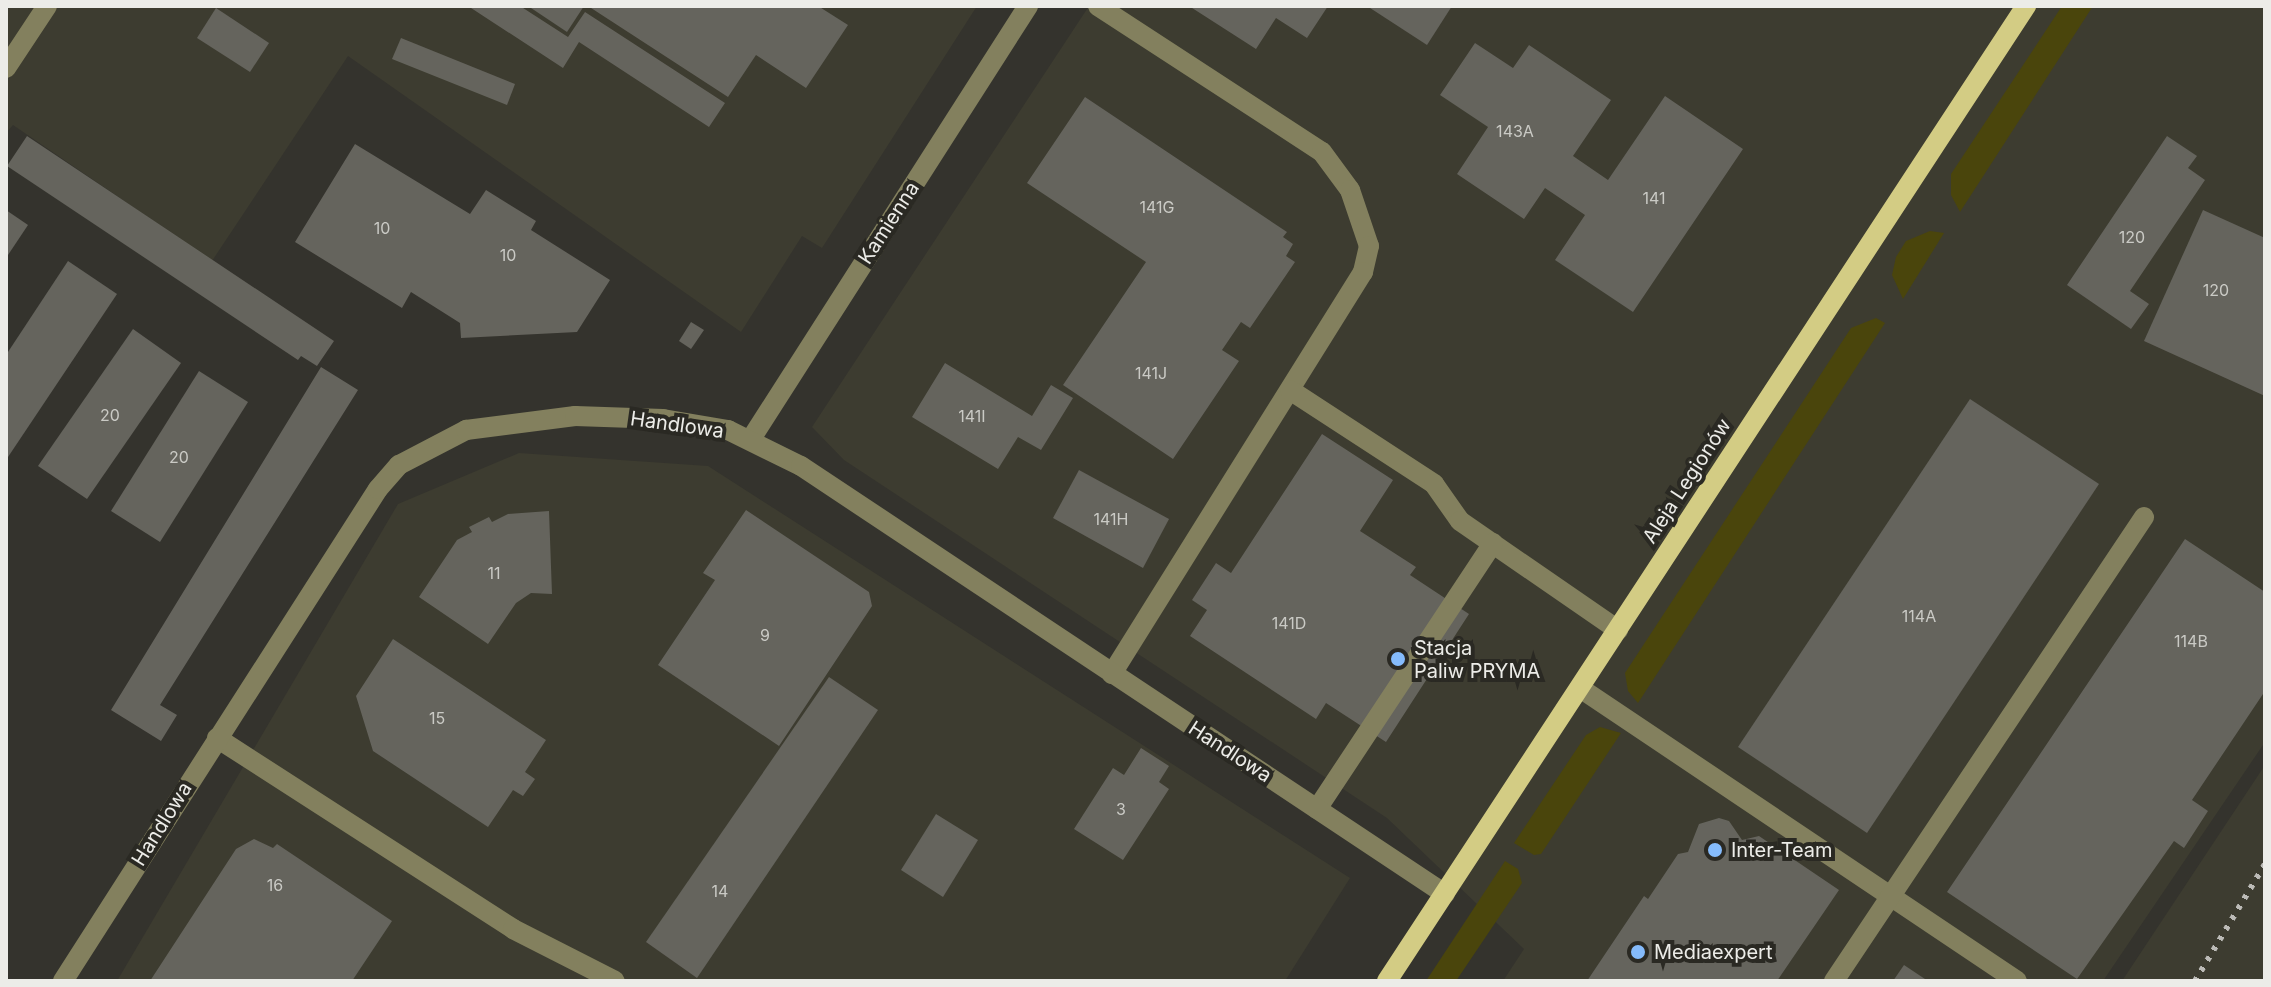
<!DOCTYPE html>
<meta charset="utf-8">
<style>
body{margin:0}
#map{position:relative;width:2271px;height:987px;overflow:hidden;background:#34332d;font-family:Inter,sans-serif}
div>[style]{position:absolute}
.built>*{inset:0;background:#3d3c30}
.green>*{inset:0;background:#4a450c}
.building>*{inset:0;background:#65645d}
.minor>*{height:20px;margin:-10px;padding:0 10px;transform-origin:10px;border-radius:10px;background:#83805e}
.major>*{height:20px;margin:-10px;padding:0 10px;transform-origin:10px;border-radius:10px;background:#d3cc84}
.rail>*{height:6px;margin-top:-3px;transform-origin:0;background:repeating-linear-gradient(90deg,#bcbbb7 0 4px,transparent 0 12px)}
.dots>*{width:22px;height:22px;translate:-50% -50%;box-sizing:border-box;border:4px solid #2a2923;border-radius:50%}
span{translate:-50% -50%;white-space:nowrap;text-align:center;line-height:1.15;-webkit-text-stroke:8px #2a2923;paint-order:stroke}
.number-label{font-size:16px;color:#cacac5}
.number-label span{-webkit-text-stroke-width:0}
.street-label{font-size:20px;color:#ecece8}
.poi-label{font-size:20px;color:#ecece8}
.left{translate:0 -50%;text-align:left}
.frame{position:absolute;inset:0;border:8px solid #ecece8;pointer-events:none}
</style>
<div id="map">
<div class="built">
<i style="clip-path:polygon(6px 6px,977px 6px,822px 248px,802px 236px,741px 332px,348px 56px,212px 261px,13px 125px,6px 133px)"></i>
<i style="clip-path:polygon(1089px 6px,2265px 6px,2265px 742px,2103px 981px,1503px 981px,1524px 949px,1387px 818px,844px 460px,812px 427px)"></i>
<i style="clip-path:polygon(519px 453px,708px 466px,1350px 878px,1285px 981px,117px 981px,398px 504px)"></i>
<i style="clip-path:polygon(2265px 765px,2265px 981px,2122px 981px)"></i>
</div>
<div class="green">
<i style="clip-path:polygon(2062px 6px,2093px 6px,1960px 212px,1951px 195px,1951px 174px)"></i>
<i style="clip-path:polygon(1930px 231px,1944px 233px,1903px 299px,1892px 275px,1896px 257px,1906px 241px)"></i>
<i style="clip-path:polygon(1876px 318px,1885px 323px,1638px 703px,1628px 691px,1625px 673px,1851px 328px)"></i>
<i style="clip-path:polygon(1600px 727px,1621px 733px,1541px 854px,1534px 855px,1514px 843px,1586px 735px)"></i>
<i style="clip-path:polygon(1505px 861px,1518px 869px,1522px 883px,1456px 981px,1426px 981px)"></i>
</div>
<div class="building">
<i style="clip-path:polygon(468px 6px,520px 6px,568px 37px,585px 12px,725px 103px,709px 127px,579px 42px,563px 68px)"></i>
<i style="clip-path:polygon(528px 6px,584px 6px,567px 32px)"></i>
<i style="clip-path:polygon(588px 6px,818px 6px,848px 25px,806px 88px,756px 55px,728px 97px)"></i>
<i style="clip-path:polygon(1189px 6px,1328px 6px,1307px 38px,1276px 18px,1256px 49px)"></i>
<i style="clip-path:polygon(1367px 6px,1452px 6px,1427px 45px)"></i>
<i style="clip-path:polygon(216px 8px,269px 43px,250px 72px,197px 38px)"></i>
<i style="clip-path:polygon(401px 38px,515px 84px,507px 105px,392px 59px)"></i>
<i style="clip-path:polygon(1475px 43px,1513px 68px,1529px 45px,1611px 100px,1573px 156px,1608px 180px,1665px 96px,1743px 149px,1633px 312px,1555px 260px,1585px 215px,1545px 188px,1524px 219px,1457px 174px,1488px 127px,1440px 95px)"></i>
<i style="clip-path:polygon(1085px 97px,1287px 232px,1283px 237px,1293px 244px,1286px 256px,1295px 262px,1250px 328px,1241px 322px,1222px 350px,1239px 361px,1173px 459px,1063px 385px,1146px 262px,1027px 183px)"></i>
<i style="clip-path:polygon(27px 136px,334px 341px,317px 366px,301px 356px,298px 360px,7px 166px)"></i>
<i style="clip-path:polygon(2167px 136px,2197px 156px,2188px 168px,2205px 180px,2130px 291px,2149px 304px,2131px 329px,2067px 285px)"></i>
<i style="clip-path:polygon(355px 144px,470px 214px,486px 190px,536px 221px,531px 230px,610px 280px,577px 332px,461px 338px,460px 323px,411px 292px,402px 308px,295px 242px)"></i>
<i style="clip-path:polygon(6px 210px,28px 225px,6px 258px)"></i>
<i style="clip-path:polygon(2203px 210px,2265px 238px,2265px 396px,2144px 341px)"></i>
<i style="clip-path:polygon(68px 261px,117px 294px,6px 460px,6px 355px)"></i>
<i style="clip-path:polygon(691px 322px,704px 330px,691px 349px,679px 341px)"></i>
<i style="clip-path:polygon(133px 329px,181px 363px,87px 499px,38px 466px)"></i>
<i style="clip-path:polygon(945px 363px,1032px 416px,1051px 385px,1073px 398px,1041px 450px,1018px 437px,998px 469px,912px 417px)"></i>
<i style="clip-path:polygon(321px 367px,358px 390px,160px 705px,177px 715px,161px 741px,111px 710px)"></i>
<i style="clip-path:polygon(199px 371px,248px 402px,160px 542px,111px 511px)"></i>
<i style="clip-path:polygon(1970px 399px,2099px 484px,1867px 833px,1738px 747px)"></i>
<i style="clip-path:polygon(1322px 434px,1393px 480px,1360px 531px,1416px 567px,1410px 575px,1469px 614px,1386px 742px,1326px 703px,1316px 719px,1190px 636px,1207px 610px,1192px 600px,1216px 563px,1231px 573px)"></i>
<i style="clip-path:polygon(1079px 470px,1169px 519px,1143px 568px,1053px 518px)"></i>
<i style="clip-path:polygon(746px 510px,869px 592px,872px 606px,779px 746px,658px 665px,715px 580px,703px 573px)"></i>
<i style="clip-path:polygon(549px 511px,552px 594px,531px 593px,516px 603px,488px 644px,419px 597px,457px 540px,472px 532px,469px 527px,489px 517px,492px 522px,508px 514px)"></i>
<i style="clip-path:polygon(2185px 539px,2265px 592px,2265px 691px,2192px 800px,2208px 811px,2184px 848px,2174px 841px,2077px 979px,1947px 892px)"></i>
<i style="clip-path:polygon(393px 639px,546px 740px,525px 772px,535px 779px,523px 796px,513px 790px,488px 827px,373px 751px,356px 696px)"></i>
<i style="clip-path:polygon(829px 677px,878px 710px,697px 978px,646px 942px)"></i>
<i style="clip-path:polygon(1141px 748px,1169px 766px,1159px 782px,1169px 789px,1123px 860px,1074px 829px,1113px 768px,1124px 775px)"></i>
<i style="clip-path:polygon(936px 814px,978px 840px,943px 897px,901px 870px)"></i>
<i style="clip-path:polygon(1719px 818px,1729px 821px,1742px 840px,1759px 836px,1839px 890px,1777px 981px,1587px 981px,1644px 896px,1648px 899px,1678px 854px,1688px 852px,1699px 824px)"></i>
<i style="clip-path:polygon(254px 839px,273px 848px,277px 844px,392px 921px,352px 981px,150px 981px,236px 849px)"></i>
<i style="clip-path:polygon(1904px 965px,1928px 981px,1893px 981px)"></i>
</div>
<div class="minor">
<i style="left:1098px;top:6px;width:267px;rotate:33.1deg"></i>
<i style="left:1322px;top:152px;width:47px;rotate:53.6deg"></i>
<i style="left:1350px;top:190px;width:59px;rotate:71.3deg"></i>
<i style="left:1369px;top:246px;width:27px;rotate:103deg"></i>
<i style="left:1363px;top:272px;width:474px;rotate:122deg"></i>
<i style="left:6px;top:68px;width:74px;rotate:-56.5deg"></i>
<i style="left:1290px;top:390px;width:172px;rotate:33.1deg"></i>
<i style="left:1434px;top:484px;width:45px;rotate:54.9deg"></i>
<i style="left:1460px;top:521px;width:192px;rotate:34.6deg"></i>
<i style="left:751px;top:439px;width:514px;rotate:-57.39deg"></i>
<i style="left:1580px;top:688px;width:526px;rotate:33.84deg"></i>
<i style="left:217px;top:738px;width:352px;rotate:32.8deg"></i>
<i style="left:513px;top:929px;width:114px;rotate:27deg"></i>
<i style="left:1317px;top:809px;width:319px;rotate:-56.5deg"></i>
<i style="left:63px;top:981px;width:584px;rotate:-57.37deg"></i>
<i style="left:378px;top:489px;width:32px;rotate:-49deg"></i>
<i style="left:399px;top:465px;width:76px;rotate:-27.6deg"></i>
<i style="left:466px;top:430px;width:110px;rotate:-7.3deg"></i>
<i style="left:575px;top:416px;width:88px;rotate:2deg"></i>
<i style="left:663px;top:419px;width:66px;rotate:9.6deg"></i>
<i style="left:728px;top:430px;width:81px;rotate:26.3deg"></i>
<i style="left:801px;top:466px;width:773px;rotate:33.61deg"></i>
<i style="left:1834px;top:981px;width:558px;rotate:-56.25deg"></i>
</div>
<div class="major">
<i style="left:1387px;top:981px;width:1166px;rotate:-56.76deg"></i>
</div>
<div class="rail">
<i style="left:2195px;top:981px;width:136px;rotate:-59.1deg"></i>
</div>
<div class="dots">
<i style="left:1398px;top:659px;background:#85bbfb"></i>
<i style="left:1715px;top:850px;background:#85bbfb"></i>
<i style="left:1638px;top:952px;background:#85bbfb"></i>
</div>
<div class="number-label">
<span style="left:1515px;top:131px">143A</span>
<span style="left:1654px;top:198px">141</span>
<span style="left:1157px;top:207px">141G</span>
<span style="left:382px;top:228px">10</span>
<span style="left:2132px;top:237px">120</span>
<span style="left:508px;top:255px">10</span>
<span style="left:2216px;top:290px">120</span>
<span style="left:1151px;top:373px">141J</span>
<span style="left:110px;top:415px">20</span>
<span style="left:972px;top:416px">141I</span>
<span style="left:179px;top:457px">20</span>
<span style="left:1111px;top:519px">141H</span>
<span style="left:494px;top:573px">11</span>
<span style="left:1919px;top:616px">114A</span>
<span style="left:1289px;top:623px">141D</span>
<span style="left:765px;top:635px">9</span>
<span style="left:2191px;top:641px">114B</span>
<span style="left:437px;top:718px">15</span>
<span style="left:1121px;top:809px">3</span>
<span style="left:275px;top:885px">16</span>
<span style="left:720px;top:891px">14</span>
</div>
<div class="street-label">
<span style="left:889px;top:223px;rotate:-57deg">Kamienna</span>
<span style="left:677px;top:425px;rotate:8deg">Handlowa</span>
<span style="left:1687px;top:481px;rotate:-57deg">Aleja Legionów</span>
<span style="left:1230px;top:752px;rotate:33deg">Handlowa</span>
<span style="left:162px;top:824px;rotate:-58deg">Handlowa</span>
</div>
<div class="poi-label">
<span class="left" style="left:1414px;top:660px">Stacja<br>Paliw PRYMA</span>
<span class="left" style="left:1731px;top:850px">Inter-Team</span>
<span class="left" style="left:1654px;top:952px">Mediaexpert</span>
</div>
<div class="frame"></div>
</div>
